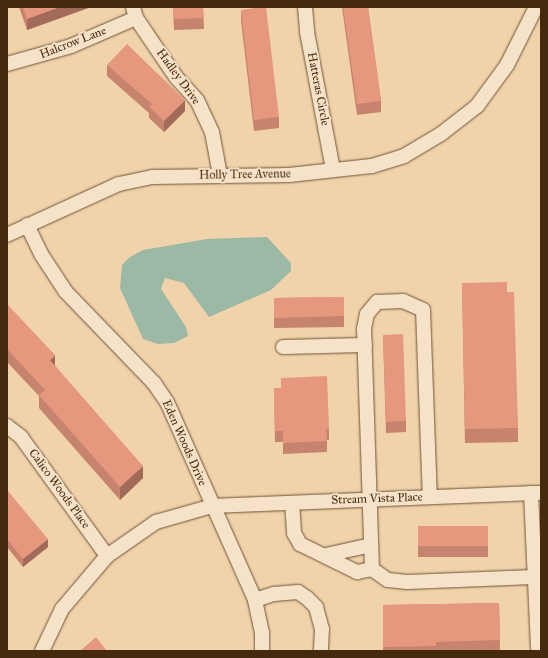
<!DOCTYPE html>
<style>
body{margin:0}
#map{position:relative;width:548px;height:658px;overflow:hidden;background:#f0d3ab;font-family:"IM FELL Great Primer",serif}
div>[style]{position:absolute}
.water>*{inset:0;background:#9bb9a4}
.roads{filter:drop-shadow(0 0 1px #705435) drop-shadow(0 0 1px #705435)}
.minor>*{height:14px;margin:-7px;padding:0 7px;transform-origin:7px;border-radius:7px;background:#f5e2c8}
.wall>*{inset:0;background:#c6836d}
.shaded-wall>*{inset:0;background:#a16a59}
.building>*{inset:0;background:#e6987f}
span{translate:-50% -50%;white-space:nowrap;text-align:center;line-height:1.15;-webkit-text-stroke:4px #f5e2c8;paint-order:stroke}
.street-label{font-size:12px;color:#462a0e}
.frame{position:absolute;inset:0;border:8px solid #462a0e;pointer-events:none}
</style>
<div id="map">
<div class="water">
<i style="clip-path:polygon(267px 237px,291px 263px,291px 271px,271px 290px,209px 317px,184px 283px,165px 278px,161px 289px,186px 327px,188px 336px,174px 343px,158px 344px,143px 339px,120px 288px,122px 265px,130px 257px,143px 250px,207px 239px)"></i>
</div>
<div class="roads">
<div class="minor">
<i style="left:133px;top:7px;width:11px;rotate:75deg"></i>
<i style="left:136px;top:18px;width:71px;rotate:55.9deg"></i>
<i style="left:176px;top:77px;width:31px;rotate:48deg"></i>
<i style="left:197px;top:100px;width:35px;rotate:65deg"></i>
<i style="left:212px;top:132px;width:44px;rotate:79.5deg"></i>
<i style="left:305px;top:7px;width:25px;rotate:85deg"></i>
<i style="left:307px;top:32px;width:140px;rotate:79.3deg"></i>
<i style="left:7px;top:64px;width:66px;rotate:-15.7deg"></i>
<i style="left:71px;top:46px;width:71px;rotate:-23.3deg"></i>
<i style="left:27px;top:225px;width:32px;rotate:64deg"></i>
<i style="left:41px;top:254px;width:45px;rotate:56.7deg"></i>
<i style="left:66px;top:292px;width:127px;rotate:46deg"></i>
<i style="left:154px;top:383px;width:23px;rotate:56deg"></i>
<i style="left:167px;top:402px;width:217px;rotate:66deg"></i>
<i style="left:255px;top:600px;width:33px;rotate:78deg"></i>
<i style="left:262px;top:632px;width:19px;rotate:90deg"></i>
<i style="left:7px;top:235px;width:123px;rotate:-24.5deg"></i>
<i style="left:119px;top:184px;width:35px;rotate:-12deg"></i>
<i style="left:153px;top:177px;width:136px;rotate:-0.8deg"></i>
<i style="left:289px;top:175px;width:83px;rotate:-6.2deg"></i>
<i style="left:372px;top:166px;width:34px;rotate:-17deg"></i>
<i style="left:404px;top:156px;width:43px;rotate:-30.7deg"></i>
<i style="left:441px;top:134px;width:46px;rotate:-37.9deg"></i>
<i style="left:477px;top:106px;width:51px;rotate:-53.8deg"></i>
<i style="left:507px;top:65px;width:65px;rotate:-63.4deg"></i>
<i style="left:283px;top:347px;width:82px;rotate:-1.4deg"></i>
<i style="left:7px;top:426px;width:18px;rotate:38deg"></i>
<i style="left:21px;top:437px;width:147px;rotate:54.1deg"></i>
<i style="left:531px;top:493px;width:155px;rotate:87.4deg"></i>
<i style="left:292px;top:503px;width:30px;rotate:86deg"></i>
<i style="left:294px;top:533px;width:13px;rotate:61deg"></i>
<i style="left:300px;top:544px;width:64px;rotate:26.2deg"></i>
<i style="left:357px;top:572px;width:15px;rotate:-11deg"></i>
<i style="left:372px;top:569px;width:19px;rotate:35deg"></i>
<i style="left:388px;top:580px;width:19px;rotate:6deg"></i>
<i style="left:407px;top:582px;width:127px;rotate:-2.3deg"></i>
<i style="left:326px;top:555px;width:46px;rotate:-12.5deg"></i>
<i style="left:372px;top:569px;width:240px;rotate:-91.9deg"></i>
<i style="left:364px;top:329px;width:15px;rotate:-79deg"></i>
<i style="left:367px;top:314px;width:16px;rotate:-50deg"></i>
<i style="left:377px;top:302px;width:26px;rotate:-2deg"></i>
<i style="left:403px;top:301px;width:22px;rotate:24deg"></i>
<i style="left:423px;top:310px;width:187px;rotate:87.9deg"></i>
<i style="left:255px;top:600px;width:20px;rotate:-18deg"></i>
<i style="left:274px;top:594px;width:24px;rotate:-5deg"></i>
<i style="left:298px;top:592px;width:11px;rotate:34deg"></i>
<i style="left:307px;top:598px;width:13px;rotate:45deg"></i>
<i style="left:316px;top:607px;width:23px;rotate:75deg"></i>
<i style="left:322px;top:629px;width:22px;rotate:93deg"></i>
<i style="left:42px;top:651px;width:47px;rotate:-64.5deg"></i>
<i style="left:62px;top:609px;width:70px;rotate:-49.7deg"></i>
<i style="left:107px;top:556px;width:60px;rotate:-34.8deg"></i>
<i style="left:156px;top:522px;width:58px;rotate:-15.9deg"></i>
<i style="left:212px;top:506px;width:329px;rotate:-2.3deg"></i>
</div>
</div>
<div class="wall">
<i style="clip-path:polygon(19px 7px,91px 7px,27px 30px)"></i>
<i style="clip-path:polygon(173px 7px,203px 7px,204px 29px,174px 30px)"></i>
<i style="clip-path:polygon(342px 7px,368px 7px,381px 101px,381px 112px,357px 115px)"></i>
<i style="clip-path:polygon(241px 10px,279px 117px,279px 128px,254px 131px,241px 21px)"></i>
<i style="clip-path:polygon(107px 65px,185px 111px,164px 132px,149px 118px,149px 113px,107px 76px)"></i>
<i style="clip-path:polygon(462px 283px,507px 292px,518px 428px,518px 442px,465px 443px)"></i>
<i style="clip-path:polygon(344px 297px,344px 327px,274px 328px,274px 298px)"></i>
<i style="clip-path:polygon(7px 304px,143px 478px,120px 500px,39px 408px,39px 396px,7px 362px)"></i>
<i style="clip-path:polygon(383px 335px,406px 421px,406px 432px,386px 433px)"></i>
<i style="clip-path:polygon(281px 378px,329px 429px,329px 440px,327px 440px,327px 452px,283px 454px,283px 442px,275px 442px,274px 388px,281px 388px)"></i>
<i style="clip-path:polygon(7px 490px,48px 547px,23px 567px,7px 547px)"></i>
<i style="clip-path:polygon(418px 526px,488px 526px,488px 557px,418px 557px)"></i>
<i style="clip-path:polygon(499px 603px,500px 651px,383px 651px,383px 605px)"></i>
</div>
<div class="shaded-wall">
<i style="clip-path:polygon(60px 7px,91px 7px,27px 30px,27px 19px)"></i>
<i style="clip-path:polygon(185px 100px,185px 111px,164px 132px,164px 121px)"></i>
<i style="clip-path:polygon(55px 355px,55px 368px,50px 360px)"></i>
<i style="clip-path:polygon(143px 466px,143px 478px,120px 500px,120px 487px)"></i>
<i style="clip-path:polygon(48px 539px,48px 547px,23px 567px,23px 559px)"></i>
</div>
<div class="building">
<i style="clip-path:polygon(23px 7px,60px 7px,27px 19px)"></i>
<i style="clip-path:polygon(173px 7px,203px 7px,204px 18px,174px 19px)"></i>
<i style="clip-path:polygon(262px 7px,266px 7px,279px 117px,254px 120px,241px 10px)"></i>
<i style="clip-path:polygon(343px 7px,368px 7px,381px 101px,357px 104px)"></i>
<i style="clip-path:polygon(127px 44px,185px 100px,164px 121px,149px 107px,152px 104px,107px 65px)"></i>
<i style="clip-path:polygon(507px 282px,507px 292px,514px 292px,518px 428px,465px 429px,462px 283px)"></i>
<i style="clip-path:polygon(344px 297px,344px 316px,274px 318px,274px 298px)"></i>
<i style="clip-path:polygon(7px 304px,55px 355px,50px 360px,143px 466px,120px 487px,39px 395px,45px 390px,7px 349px)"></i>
<i style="clip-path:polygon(403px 334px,406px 421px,386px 422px,383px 335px)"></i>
<i style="clip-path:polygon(327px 376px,329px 429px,326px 429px,327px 441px,283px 443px,283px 431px,275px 431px,274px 388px,281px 388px,281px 378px)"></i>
<i style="clip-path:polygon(7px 490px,48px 539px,23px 559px,7px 539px)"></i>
<i style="clip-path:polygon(418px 526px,488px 526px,488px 546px,418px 546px)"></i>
<i style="clip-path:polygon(499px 603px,500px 640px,436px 642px,436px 646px,383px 647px,383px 605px)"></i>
<i style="clip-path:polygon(96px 637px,107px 651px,80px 651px)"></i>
</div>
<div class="street-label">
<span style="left:73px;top:43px;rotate:-21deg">Halcrow Lane</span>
<span style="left:178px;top:77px;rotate:54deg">Hadley Drive</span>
<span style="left:318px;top:89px;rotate:79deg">Hatteras Circle</span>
<span style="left:245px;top:175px;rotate:-1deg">Holly Tree Avenue</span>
<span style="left:184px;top:443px;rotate:66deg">Eden Woods Drive</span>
<span style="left:59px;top:489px;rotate:54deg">Calico Woods Place</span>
<span style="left:377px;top:499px;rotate:-2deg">Stream Vista Place</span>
</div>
<div class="frame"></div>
</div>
